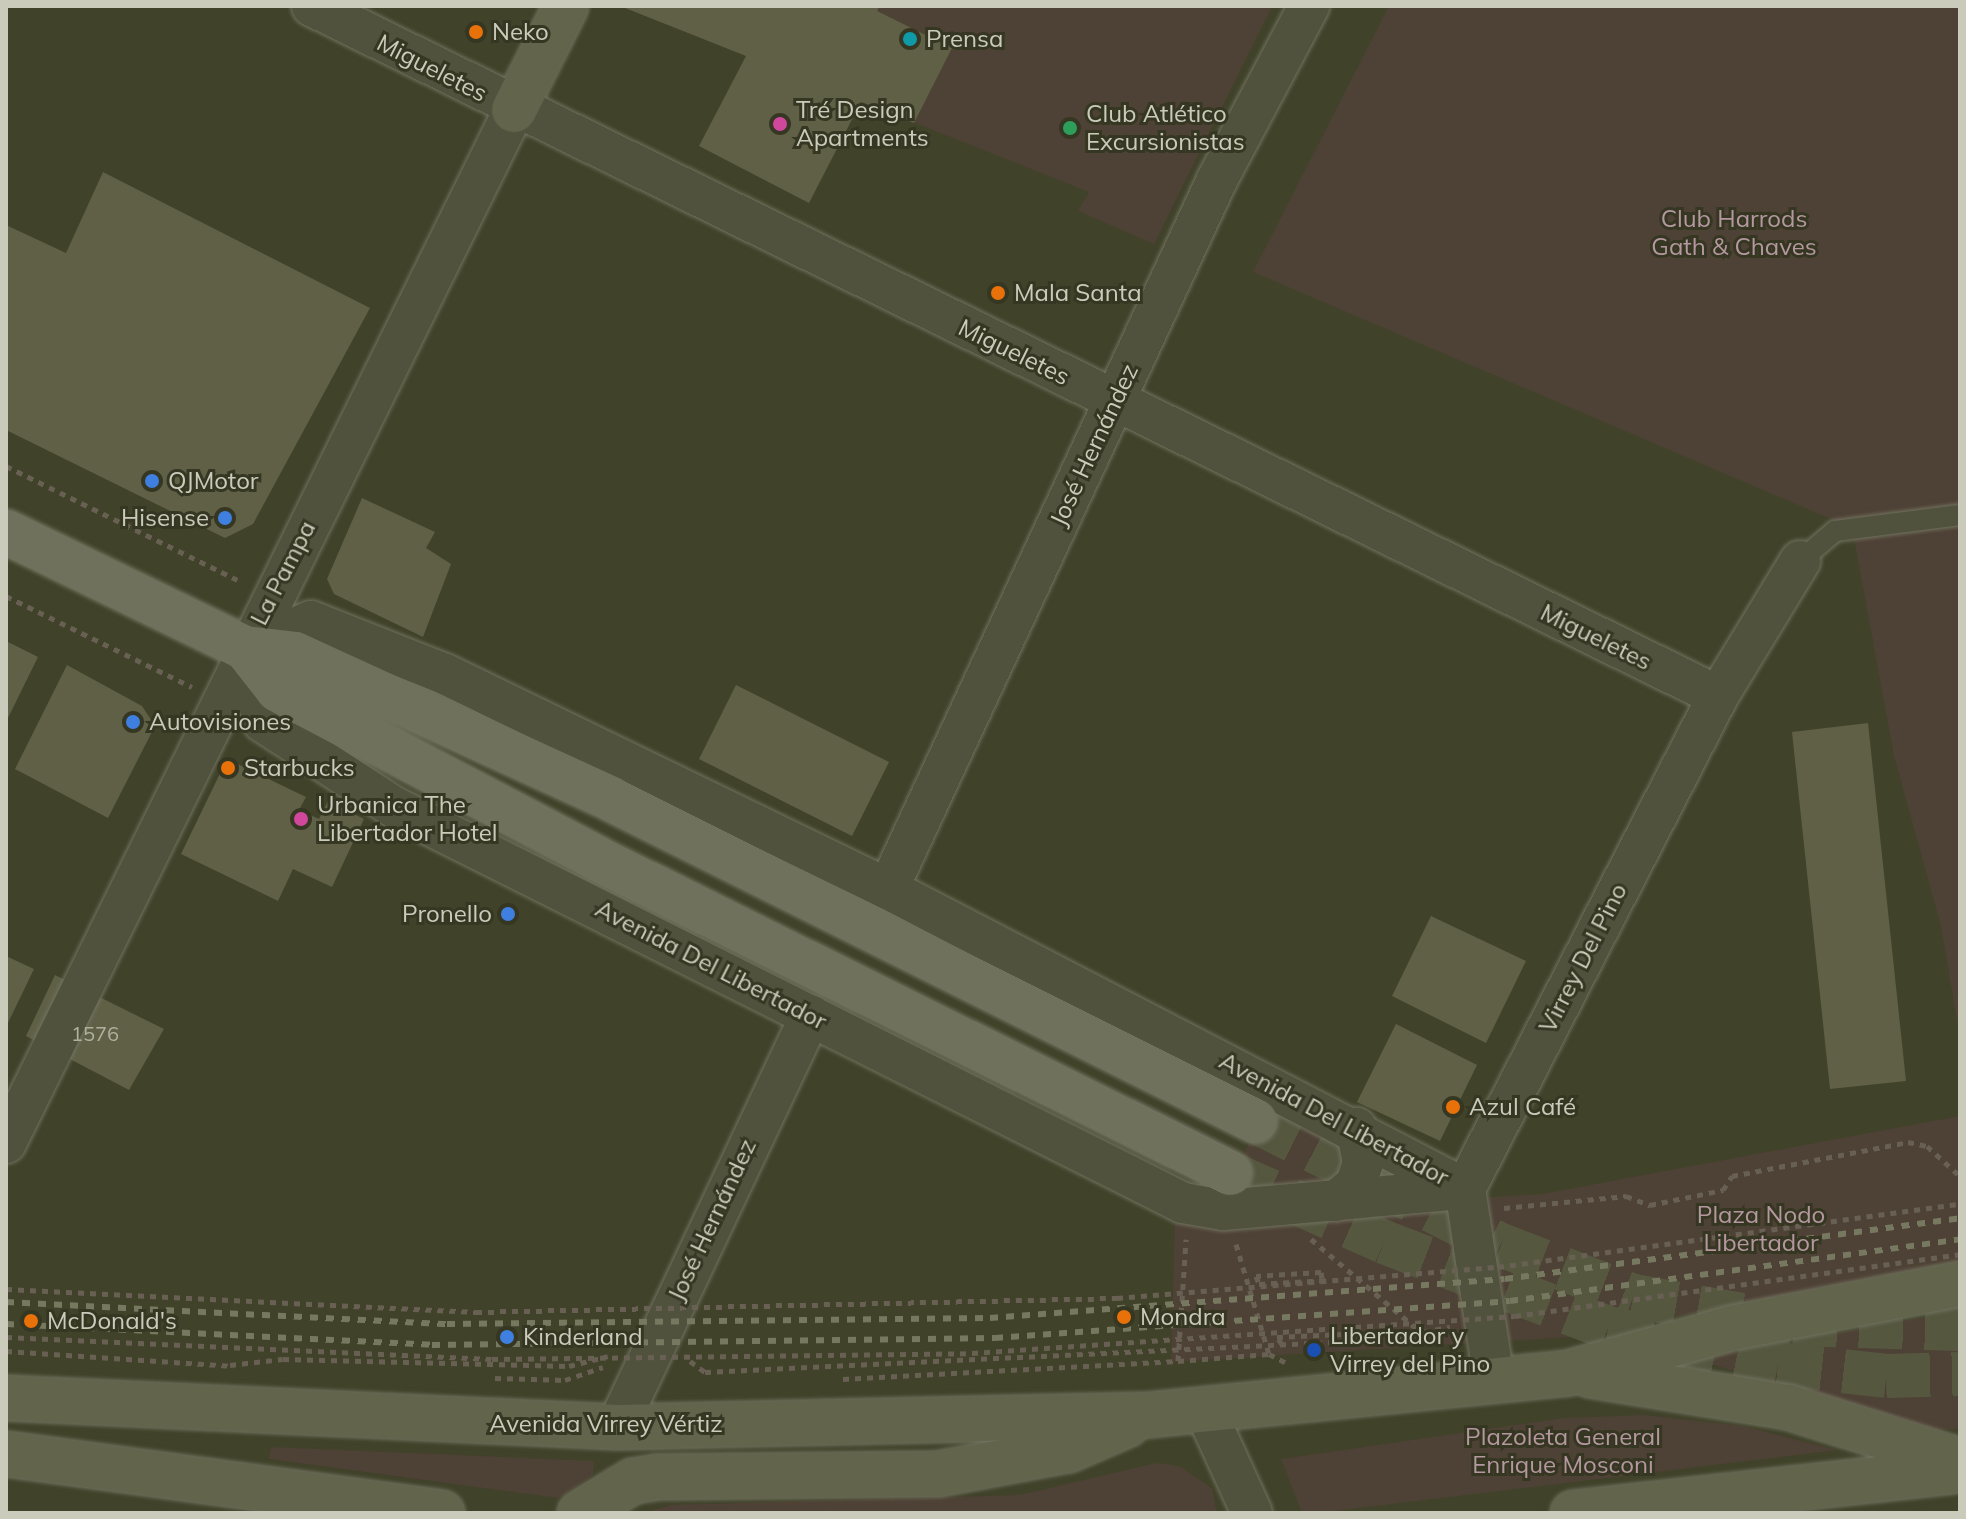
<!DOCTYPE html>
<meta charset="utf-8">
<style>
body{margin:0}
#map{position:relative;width:1966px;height:1519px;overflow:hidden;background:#404229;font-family:Mulish,sans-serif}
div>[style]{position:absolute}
.green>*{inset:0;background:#4e4135}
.building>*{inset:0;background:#5f6046}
.primary-tunnel>*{height:44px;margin-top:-22px;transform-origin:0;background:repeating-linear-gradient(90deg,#55573f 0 44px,transparent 0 66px)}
.path>*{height:5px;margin-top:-2.5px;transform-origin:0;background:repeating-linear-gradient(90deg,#686053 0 6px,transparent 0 12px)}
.roads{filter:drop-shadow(0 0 2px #71725f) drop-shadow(0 0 2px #71725f)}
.lane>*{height:20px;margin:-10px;padding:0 10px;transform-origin:10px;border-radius:10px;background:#50523e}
.street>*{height:40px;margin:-20px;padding:0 20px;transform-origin:20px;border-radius:20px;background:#50523e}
.secondary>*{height:44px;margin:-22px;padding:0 22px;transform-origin:22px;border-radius:22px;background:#62644c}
.primary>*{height:44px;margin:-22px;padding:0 22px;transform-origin:22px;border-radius:22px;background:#70715c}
.rail>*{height:6px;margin-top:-3px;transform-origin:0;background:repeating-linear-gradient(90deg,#767860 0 8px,transparent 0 16px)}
.path-bridge>*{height:5px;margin-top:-2.5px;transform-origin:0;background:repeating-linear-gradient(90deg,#686053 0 6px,transparent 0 12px)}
.dots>*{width:22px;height:22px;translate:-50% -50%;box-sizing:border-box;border:4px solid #363722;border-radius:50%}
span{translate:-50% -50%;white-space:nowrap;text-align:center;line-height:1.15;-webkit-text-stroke:6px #363722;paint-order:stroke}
.number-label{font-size:20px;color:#afb09e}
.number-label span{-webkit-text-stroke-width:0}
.poi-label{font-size:24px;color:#cacbbb}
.left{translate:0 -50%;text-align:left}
.right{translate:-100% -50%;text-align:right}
.street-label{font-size:24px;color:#cacbbb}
.park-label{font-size:24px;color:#b4979f}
.frame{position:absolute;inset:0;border:8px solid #cacbbb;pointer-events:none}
</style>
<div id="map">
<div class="green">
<i style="clip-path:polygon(620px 6px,1272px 6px,1154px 244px,1078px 211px,1089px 192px)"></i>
<i style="clip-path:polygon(1389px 6px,1960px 6px,1960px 1038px,1941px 926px,1894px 756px,1852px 528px,1253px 272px)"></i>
<i style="clip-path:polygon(1265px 1109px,1332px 1142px,1333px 1170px,1322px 1184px,1223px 1199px)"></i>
<i style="clip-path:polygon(1960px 1116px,1960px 1261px,1571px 1337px,1171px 1362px,1175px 1217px,1542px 1194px)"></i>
<i style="clip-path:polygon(1960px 1311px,1960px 1429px,1926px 1430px,1694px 1359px)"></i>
<i style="clip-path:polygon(1644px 1415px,1743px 1426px,1837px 1450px,1318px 1513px,1302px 1513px,1281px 1459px,1564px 1418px)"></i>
<i style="clip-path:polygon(271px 1447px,594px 1461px,593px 1475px,558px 1498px,269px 1459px)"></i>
<i style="clip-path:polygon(1156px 1463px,1179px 1466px,1212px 1488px,1217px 1513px,643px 1513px,671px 1505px,1020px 1495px)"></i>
</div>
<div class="building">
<i style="clip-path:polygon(620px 6px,880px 6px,877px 11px,952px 48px,914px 123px,861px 102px,809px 203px,699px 146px,746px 56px)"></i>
<i style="clip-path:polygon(103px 172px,370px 308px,253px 524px,225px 538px,6px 430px,6px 225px,66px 253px)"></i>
<i style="clip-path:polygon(362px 498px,435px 532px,426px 548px,451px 564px,423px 637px,334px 594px,327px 579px)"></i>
<i style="clip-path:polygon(6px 641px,38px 657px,6px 722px)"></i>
<i style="clip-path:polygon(67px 665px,142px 706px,155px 726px,108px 818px,15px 769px)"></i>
<i style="clip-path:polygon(736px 685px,889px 762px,852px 836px,699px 759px)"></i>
<i style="clip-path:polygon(1868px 723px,1906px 1081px,1830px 1089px,1792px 732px)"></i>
<i style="clip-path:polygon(227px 759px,306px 797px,299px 810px,319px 819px,328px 801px,364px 819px,332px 887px,293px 869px,278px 901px,181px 854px)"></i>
<i style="clip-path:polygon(1431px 916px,1526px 961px,1486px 1043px,1392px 996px)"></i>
<i style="clip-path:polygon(6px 956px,34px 969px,6px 1027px)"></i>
<i style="clip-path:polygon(55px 975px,164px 1029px,129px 1090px,26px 1036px)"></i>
<i style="clip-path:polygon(1396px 1024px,1477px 1065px,1440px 1141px,1357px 1102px)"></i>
</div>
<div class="primary-tunnel">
<i style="left:1255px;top:1121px;width:275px;rotate:26.8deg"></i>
<i style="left:1501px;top:1245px;width:142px;rotate:21.1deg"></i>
<i style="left:1633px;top:1296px;width:162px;rotate:9.9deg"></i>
<i style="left:1793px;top:1324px;width:167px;rotate:1.7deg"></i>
<i style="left:1230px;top:1173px;width:169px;rotate:24.1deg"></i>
<i style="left:1384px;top:1242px;width:240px;rotate:21deg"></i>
<i style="left:1608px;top:1328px;width:174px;rotate:12deg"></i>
<i style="left:1778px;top:1364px;width:109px;rotate:6.3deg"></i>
<i style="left:1886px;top:1376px;width:74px;rotate:-1.5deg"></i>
</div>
<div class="path">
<i style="left:6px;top:466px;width:261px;rotate:26.2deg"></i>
<i style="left:6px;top:596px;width:207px;rotate:26.1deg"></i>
<i style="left:1504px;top:1208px;width:123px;rotate:-5.6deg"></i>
<i style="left:1626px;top:1196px;width:26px;rotate:21deg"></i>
<i style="left:1650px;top:1205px;width:75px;rotate:-11.6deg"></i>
<i style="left:1723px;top:1190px;width:17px;rotate:-57deg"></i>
<i style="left:1732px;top:1176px;width:179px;rotate:-10.9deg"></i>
<i style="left:1908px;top:1142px;width:19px;rotate:12deg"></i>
<i style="left:1927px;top:1146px;width:45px;rotate:42.3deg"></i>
<i style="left:1311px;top:1239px;width:138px;rotate:40.3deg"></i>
<i style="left:1236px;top:1244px;width:115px;rotate:73.3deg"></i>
<i style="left:1322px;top:1278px;width:6px;rotate:-99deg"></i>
<i style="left:1321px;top:1272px;width:65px;rotate:176.5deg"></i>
<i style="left:1256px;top:1276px;width:9px;rotate:69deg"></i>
<i style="left:1259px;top:1284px;width:69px;rotate:-3.3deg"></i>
<i style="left:1282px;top:1344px;width:9px;rotate:-126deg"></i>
<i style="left:1277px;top:1337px;width:64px;rotate:-2.7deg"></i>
<i style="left:6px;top:1351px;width:228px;rotate:3.8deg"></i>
<i style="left:690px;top:1361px;width:19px;rotate:36deg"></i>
<i style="left:705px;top:1372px;width:672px;rotate:-2.73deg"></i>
<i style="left:1376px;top:1340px;width:75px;rotate:-10deg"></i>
<i style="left:1178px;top:1361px;width:91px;rotate:-4.4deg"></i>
<i style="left:1269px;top:1354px;width:18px;rotate:27deg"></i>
<i style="left:230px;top:1365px;width:53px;rotate:-6.5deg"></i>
<i style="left:283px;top:1359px;width:286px;rotate:1.4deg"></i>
<i style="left:569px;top:1366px;width:40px;rotate:-14.4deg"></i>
<i style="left:495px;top:1378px;width:70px;rotate:1.6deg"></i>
<i style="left:565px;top:1380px;width:40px;rotate:-18.9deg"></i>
<i style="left:843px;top:1379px;width:335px;rotate:-3.1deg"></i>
<i style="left:1178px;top:1361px;width:122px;rotate:-86.2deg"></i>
</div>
<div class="roads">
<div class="lane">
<i style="left:1800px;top:561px;width:46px;rotate:-40.6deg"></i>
<i style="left:1835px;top:531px;width:126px;rotate:-7.3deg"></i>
</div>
<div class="street">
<i style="left:312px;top:6px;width:1566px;rotate:26.14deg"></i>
<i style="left:245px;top:648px;width:76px;rotate:76.3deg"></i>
<i style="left:263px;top:722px;width:156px;rotate:33deg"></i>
<i style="left:394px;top:807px;width:883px;rotate:26.65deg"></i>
<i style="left:1183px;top:1203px;width:41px;rotate:9.9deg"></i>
<i style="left:1223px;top:1210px;width:243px;rotate:-5deg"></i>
<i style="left:245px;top:648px;width:71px;rotate:-22.2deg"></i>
<i style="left:311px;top:621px;width:144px;rotate:21.6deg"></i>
<i style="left:445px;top:674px;width:492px;rotate:25.9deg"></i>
<i style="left:888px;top:889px;width:650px;rotate:27.47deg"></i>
<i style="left:888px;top:889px;width:782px;rotate:-65.11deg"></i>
<i style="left:1217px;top:180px;width:197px;rotate:-62.1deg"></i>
<i style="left:6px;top:1143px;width:1151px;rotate:-63.81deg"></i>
<i style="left:1336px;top:1201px;width:26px;rotate:-40deg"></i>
<i style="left:1356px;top:1184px;width:22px;rotate:-72deg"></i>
<i style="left:1363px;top:1163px;width:36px;rotate:-101deg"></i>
<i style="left:1494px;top:1380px;width:193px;rotate:-98.6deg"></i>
<i style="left:1465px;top:1189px;width:554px;rotate:-62.83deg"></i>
<i style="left:1718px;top:696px;width:158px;rotate:-58.7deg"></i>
<i style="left:1205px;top:1410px;width:113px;rotate:65.5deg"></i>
<i style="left:617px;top:1427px;width:455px;rotate:-64.8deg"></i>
</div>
<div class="secondary">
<i style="left:514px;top:110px;width:116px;rotate:-63.4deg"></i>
<i style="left:1590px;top:1375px;width:201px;rotate:9.2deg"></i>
<i style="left:1788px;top:1407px;width:180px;rotate:17.4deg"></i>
<i style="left:6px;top:1398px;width:612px;rotate:2.72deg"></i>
<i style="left:617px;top:1427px;width:532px;rotate:-1.29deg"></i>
<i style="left:1149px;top:1415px;width:421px;rotate:-5.7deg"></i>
<i style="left:1568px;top:1373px;width:170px;rotate:-15.3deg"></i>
<i style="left:1732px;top:1328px;width:232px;rotate:-10.9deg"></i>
<i style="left:6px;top:1454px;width:440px;rotate:7.7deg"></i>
<i style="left:580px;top:1513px;width:62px;rotate:-31.1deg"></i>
<i style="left:633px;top:1481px;width:24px;rotate:-9deg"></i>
<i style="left:657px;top:1477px;width:281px;rotate:-0.6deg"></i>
<i style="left:938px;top:1474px;width:132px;rotate:-10.5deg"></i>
<i style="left:1068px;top:1450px;width:65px;rotate:-23.4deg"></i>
<i style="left:1573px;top:1513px;width:381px;rotate:-6.3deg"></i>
</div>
<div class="primary">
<i style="left:6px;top:532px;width:266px;rotate:25.9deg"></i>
<i style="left:245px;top:648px;width:50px;rotate:6.8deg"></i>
<i style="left:295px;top:654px;width:348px;rotate:24.6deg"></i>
<i style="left:611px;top:799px;width:720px;rotate:26.57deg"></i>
<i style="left:245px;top:648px;width:53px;rotate:51.8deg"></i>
<i style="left:278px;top:690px;width:360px;rotate:27.8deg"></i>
<i style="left:596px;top:858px;width:708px;rotate:26.42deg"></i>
</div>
</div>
<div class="rail">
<i style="left:6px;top:1302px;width:442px;rotate:2.9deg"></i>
<i style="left:447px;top:1324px;width:543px;rotate:-0.63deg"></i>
<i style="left:990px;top:1318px;width:516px;rotate:-4.33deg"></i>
<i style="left:1505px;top:1279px;width:459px;rotate:-7.6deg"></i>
<i style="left:6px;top:1324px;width:427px;rotate:2.8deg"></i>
<i style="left:432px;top:1345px;width:563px;rotate:-0.71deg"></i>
<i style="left:995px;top:1338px;width:516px;rotate:-4.11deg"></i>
<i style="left:1510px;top:1301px;width:454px;rotate:-7.8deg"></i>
</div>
<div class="path-bridge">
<i style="left:6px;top:1289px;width:471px;rotate:2.8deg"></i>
<i style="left:476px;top:1312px;width:641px;rotate:-1.25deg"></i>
<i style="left:1117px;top:1298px;width:382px;rotate:-4.7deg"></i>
<i style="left:1498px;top:1267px;width:466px;rotate:-7.8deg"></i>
<i style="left:6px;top:1337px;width:486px;rotate:2.6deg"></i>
<i style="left:492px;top:1359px;width:480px;rotate:-0.7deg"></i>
<i style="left:972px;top:1353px;width:544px;rotate:-3.9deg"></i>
<i style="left:1515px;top:1316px;width:449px;rotate:-7.9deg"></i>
</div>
<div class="dots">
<i style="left:476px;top:32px;background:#e8710a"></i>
<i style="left:910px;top:39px;background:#0f9aa8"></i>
<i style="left:780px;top:124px;background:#d1479c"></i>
<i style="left:1070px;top:128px;background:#2e9e5b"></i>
<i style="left:998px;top:293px;background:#e8710a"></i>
<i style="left:152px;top:481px;background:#3f7fe0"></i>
<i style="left:225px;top:518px;background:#3f7fe0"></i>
<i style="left:133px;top:722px;background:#3f7fe0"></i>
<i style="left:228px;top:768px;background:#e8710a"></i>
<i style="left:301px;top:819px;background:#d1479c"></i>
<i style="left:508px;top:914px;background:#3f7fe0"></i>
<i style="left:1453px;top:1107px;background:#e8710a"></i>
<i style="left:1124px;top:1317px;background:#e8710a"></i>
<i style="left:31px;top:1321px;background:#e8710a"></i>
<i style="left:507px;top:1337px;background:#3f7fe0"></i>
<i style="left:1314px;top:1350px;background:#1a4fb4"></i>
</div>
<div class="number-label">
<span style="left:95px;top:1033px">1576</span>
</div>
<div class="poi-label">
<span class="left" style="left:492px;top:32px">Neko</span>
<span class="left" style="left:926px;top:39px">Prensa</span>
<span class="left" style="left:796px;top:124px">Tré Design<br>Apartments</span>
<span class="left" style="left:1086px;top:128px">Club Atlético<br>Excursionistas</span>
<span class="left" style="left:1014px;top:293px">Mala Santa</span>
<span class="left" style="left:168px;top:481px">QJMotor</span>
<span class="right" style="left:209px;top:518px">Hisense</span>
<span class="left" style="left:149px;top:722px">Autovisiones</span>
<span class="left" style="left:244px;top:768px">Starbucks</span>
<span class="left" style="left:317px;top:819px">Urbanica The<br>Libertador Hotel</span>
<span class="right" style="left:492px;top:914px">Pronello</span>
<span class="left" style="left:1469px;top:1107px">Azul Café</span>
<span class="left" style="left:1140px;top:1317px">Mondra</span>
<span class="left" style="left:47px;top:1321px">McDonald's</span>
<span class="left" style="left:1330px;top:1350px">Libertador y<br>Virrey del Pino</span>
<span class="left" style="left:523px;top:1337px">Kinderland</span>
</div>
<div class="street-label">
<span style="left:432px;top:68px;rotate:27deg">Migueletes</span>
<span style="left:1014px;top:352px;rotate:26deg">Migueletes</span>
<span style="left:1094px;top:445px;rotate:-65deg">José Hernández</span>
<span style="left:283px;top:573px;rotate:-63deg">La Pampa</span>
<span style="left:1596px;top:637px;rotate:26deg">Migueletes</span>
<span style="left:1583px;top:958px;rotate:-63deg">Virrey Del Pino</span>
<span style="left:711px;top:965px;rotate:27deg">Avenida Del Libertador</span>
<span style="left:1334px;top:1119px;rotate:28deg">Avenida Del Libertador</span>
<span style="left:712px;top:1220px;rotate:-65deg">José Hernández</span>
<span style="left:606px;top:1424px">Avenida Virrey Vértiz</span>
</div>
<div class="park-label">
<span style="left:1734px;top:233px">Club Harrods<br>Gath &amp; Chaves</span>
<span style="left:1761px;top:1229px">Plaza Nodo<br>Libertador</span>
<span style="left:1563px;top:1451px">Plazoleta General<br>Enrique Mosconi</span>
</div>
<div class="frame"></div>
</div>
